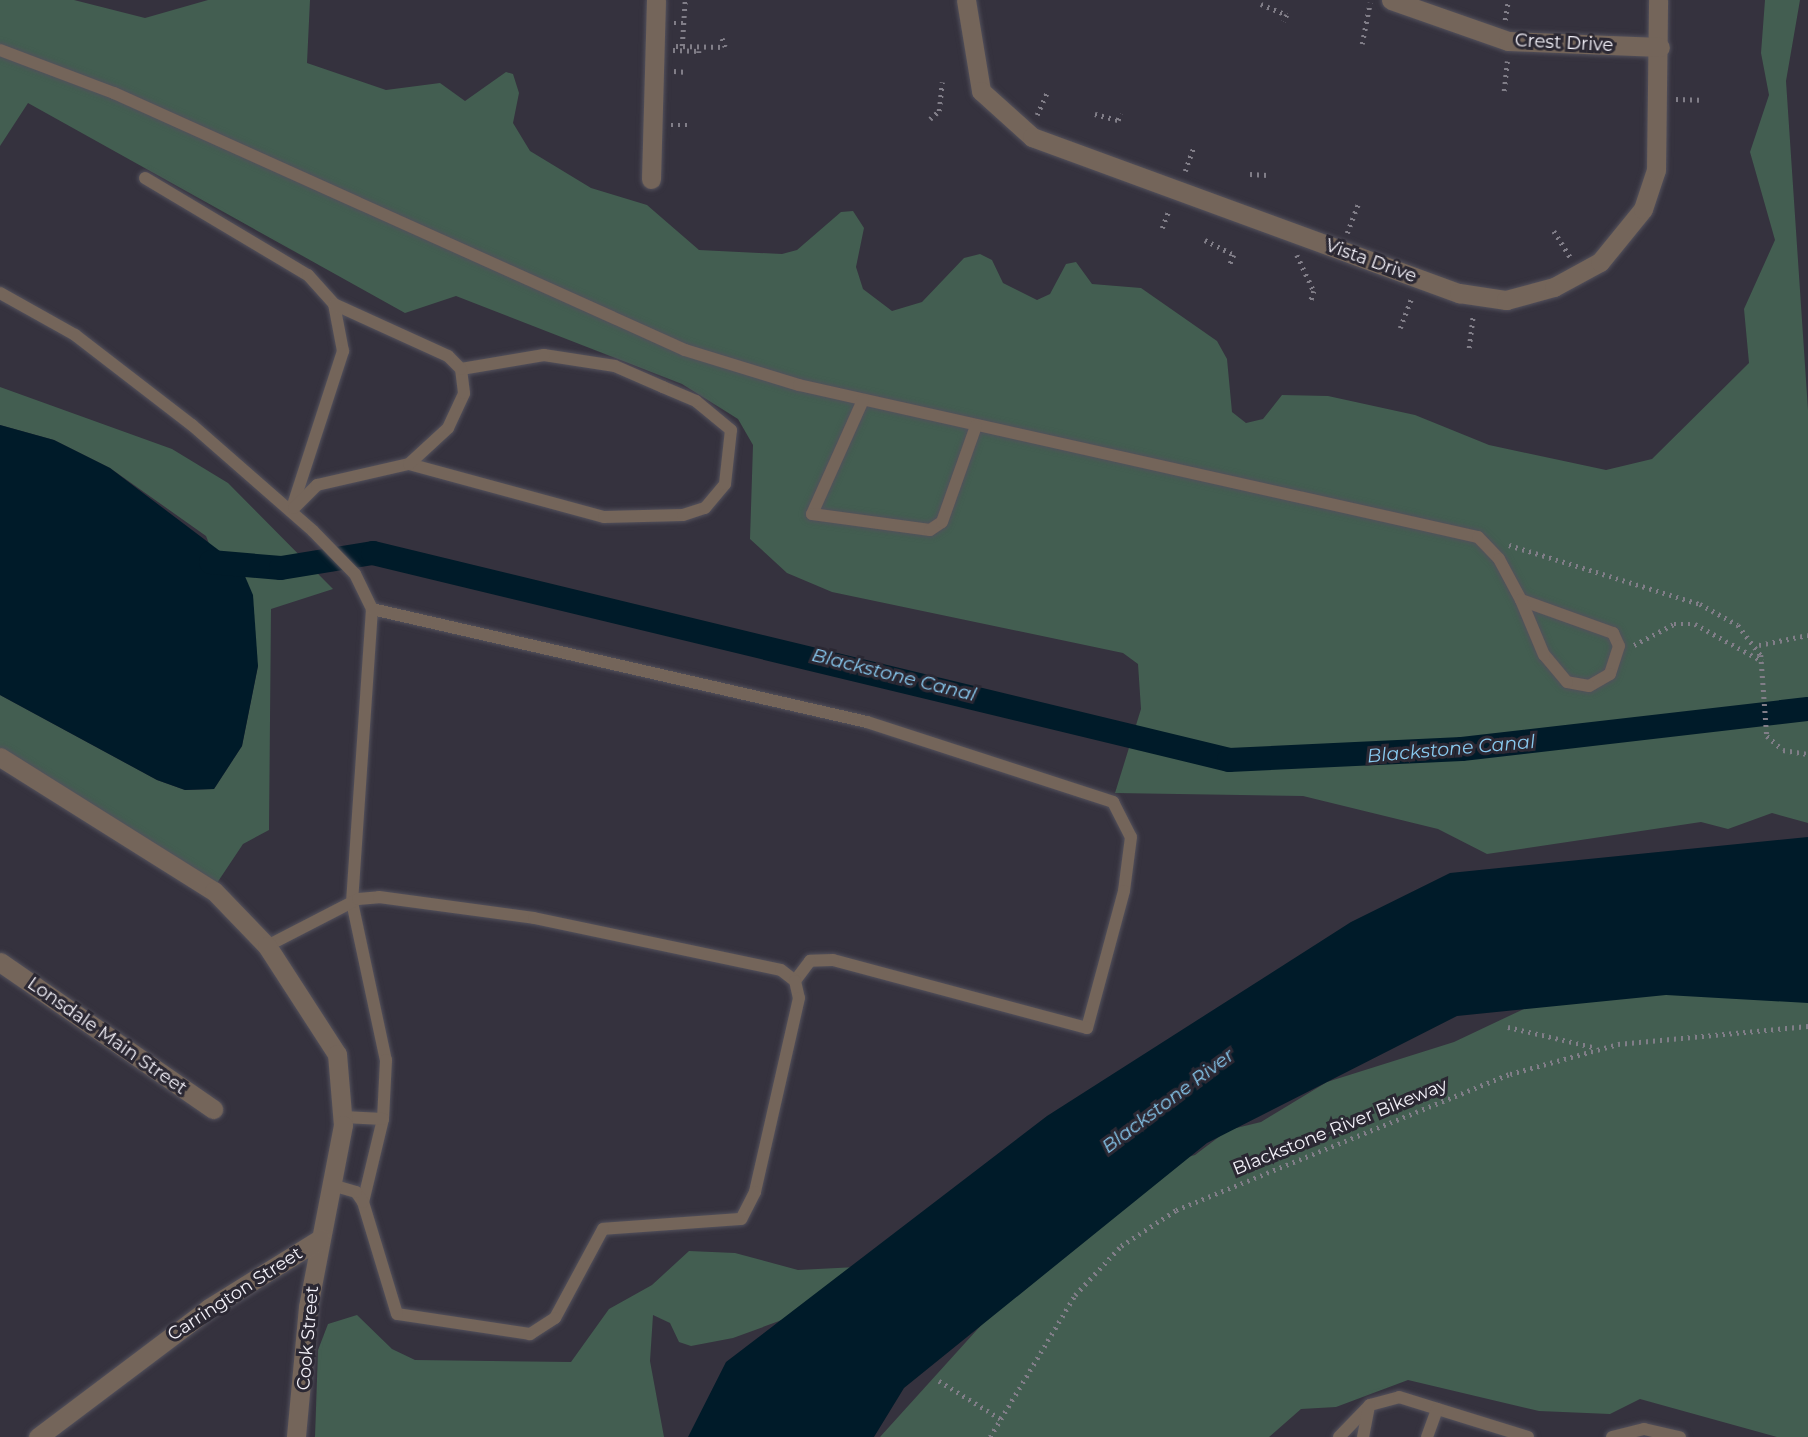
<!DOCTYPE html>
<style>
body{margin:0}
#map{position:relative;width:1808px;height:1437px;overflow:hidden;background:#35323e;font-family:Montserrat,sans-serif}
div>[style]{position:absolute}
.green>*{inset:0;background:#435e51}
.water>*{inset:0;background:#001b29}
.canal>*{height:24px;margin:-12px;padding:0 12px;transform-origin:12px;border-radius:12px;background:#001b29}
.path>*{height:4.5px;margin-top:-2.25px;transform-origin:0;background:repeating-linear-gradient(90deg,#817e88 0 2px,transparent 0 7px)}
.roads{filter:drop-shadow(0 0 2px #53515c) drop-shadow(0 0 2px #53515c)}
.service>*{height:12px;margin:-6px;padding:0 6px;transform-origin:6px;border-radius:6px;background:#74655a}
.minor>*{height:19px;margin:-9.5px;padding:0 9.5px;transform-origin:9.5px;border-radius:9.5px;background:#74655a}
span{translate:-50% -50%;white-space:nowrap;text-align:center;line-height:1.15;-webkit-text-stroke:6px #2b2833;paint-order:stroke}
.street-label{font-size:18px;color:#f3f1f9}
.water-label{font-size:19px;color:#88c9ef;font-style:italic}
</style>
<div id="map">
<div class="green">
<i style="clip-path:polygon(0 0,74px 0,145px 18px,208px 0,310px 0,307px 63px,386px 90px,440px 83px,465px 101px,506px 72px,513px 74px,519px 93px,513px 123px,530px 151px,591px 188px,647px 205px,699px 250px,782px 254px,797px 250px,841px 212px,853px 211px,864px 228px,856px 267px,863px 289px,892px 311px,922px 302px,964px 258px,980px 254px,992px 260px,1003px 283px,1037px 300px,1050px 294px,1066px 264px,1076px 262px,1092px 284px,1141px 288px,1217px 341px,1227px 359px,1232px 412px,1246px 423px,1263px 419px,1282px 395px,1328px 396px,1415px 415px,1489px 445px,1606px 470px,1652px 459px,1749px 363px,1744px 309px,1775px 240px,1750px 152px,1769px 95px,1761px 53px,1765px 0,1800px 0,1786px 81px,1808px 410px,1808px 823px,1772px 813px,1728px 829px,1701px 822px,1487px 854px,1438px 829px,1303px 796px,1115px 793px,1141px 709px,1138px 664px,1123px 653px,832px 592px,787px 573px,750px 539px,753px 445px,738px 419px,682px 384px,456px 296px,405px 313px,28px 103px,0 146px)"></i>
<i style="clip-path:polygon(0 387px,172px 449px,228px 483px,333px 589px,271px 609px,269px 830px,243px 844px,213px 889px,0 756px,0 695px,157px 780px,185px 790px,214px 789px,242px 746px,258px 666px,206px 536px,110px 468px,54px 440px,0 425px)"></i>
<i style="clip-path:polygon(1808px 979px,1808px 1437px,1777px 1437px,1640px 1399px,1610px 1414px,1539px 1411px,1408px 1380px,1336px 1407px,1301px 1409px,1269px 1437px,880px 1437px,1032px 1269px,1171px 1162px,1195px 1155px,1228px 1130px,1261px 1122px,1327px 1082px,1454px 1042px,1528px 1007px)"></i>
<i style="clip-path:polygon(689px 1251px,735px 1253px,798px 1270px,896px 1265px,872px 1287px,733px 1338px,691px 1346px,679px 1342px,670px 1323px,653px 1315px,650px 1361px,664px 1437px,315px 1437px,318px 1350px,328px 1324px,357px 1315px,392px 1349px,415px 1360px,571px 1362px,609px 1309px,652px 1285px)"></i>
</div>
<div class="water">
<i style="clip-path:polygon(0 425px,54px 440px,110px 468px,241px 567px,253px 595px,258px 666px,242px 746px,214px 789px,185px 790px,157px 780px,0 695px)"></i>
<i style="clip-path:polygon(1808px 837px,1808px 1003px,1666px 995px,1457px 1016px,1207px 1143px,904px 1388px,874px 1437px,688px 1437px,726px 1362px,1047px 1116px,1351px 922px,1450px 873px)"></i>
</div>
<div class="canal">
<i style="left:211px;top:562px;width:70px;rotate:4.9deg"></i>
<i style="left:281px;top:568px;width:93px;rotate:-9.3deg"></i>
<i style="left:373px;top:553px;width:881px;rotate:13.59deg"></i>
<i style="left:1229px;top:760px;width:233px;rotate:-2.7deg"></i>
<i style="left:1462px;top:749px;width:348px;rotate:-6.6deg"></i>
</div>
<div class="path">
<i style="left:1261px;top:4px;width:28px;rotate:23deg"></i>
<i style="left:1287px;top:15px;width:7px;rotate:117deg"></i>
<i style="left:1505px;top:20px;width:20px;rotate:-81deg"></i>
<i style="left:674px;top:23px;width:14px"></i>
<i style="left:1362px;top:44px;width:42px;rotate:-79deg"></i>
<i style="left:676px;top:46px;width:49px;rotate:1.2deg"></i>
<i style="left:725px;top:47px;width:9px;rotate:-111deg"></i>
<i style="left:682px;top:46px;width:46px;rotate:-86.3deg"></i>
<i style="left:673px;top:50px;width:26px;rotate:2deg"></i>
<i style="left:699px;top:51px;width:5px;rotate:90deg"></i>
<i style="left:674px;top:71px;width:13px;rotate:4deg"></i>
<i style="left:1504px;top:91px;width:30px;rotate:-84deg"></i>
<i style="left:1676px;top:99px;width:24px;rotate:2deg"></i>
<i style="left:1095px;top:114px;width:24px;rotate:15deg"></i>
<i style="left:1118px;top:120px;width:7px;rotate:-63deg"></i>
<i style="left:1037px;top:115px;width:27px;rotate:-66deg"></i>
<i style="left:930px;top:119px;width:12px;rotate:-42deg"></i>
<i style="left:939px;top:111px;width:29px;rotate:-84deg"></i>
<i style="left:671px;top:125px;width:17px"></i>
<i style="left:1185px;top:171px;width:27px;rotate:-70deg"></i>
<i style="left:1250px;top:174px;width:18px;rotate:3deg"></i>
<i style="left:1162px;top:228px;width:19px;rotate:-69deg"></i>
<i style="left:1554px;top:231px;width:31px;rotate:58deg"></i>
<i style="left:1347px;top:233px;width:31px;rotate:-69deg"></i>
<i style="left:1205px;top:240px;width:33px;rotate:27deg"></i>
<i style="left:1234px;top:255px;width:13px;rotate:113deg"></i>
<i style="left:1297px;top:255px;width:40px;rotate:65deg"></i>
<i style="left:1314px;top:291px;width:10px;rotate:107deg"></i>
<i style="left:1400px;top:328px;width:34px;rotate:-69deg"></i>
<i style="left:1469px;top:348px;width:34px;rotate:-83deg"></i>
<i style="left:1509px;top:545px;width:200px;rotate:17.2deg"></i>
<i style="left:1700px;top:604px;width:43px;rotate:28.9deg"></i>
<i style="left:1738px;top:625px;width:38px;rotate:53deg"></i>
<i style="left:1761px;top:655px;width:81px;rotate:85.8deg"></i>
<i style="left:1767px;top:736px;width:21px;rotate:41deg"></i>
<i style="left:1783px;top:750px;width:25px;rotate:9deg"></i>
<i style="left:1634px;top:645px;width:45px;rotate:-27.7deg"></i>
<i style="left:1674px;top:624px;width:21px"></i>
<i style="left:1695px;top:624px;width:77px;rotate:28.9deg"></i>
<i style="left:1759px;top:645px;width:50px;rotate:-11.5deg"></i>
<i style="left:1508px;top:1027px;width:91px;rotate:13.3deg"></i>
<i style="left:939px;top:1381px;width:73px;rotate:31.5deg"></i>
<i style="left:990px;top:1437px;width:165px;rotate:-59.1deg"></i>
<i style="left:1075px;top:1295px;width:67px;rotate:-46.8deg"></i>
<i style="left:1121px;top:1246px;width:66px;rotate:-33.2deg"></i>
<i style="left:1176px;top:1210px;width:361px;rotate:-22.2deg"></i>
<i style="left:1510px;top:1074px;width:112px;rotate:-15.5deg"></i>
<i style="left:1618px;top:1044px;width:191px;rotate:-5.4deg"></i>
</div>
<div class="roads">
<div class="service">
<i style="left:0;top:50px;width:122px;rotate:20.7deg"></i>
<i style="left:114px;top:93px;width:626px;rotate:24.23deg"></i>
<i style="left:685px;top:350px;width:119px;rotate:17.1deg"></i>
<i style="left:799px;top:385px;width:696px;rotate:12.62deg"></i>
<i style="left:1478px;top:537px;width:30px;rotate:46deg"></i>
<i style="left:1499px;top:559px;width:47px;rotate:61.8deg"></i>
<i style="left:145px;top:178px;width:190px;rotate:30.8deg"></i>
<i style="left:308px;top:275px;width:39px;rotate:48deg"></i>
<i style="left:334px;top:304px;width:48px;rotate:79.2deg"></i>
<i style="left:343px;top:351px;width:168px;rotate:108deg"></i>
<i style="left:0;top:293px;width:86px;rotate:29.2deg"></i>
<i style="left:75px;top:335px;width:148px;rotate:37.6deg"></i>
<i style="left:192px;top:425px;width:161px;rotate:41.2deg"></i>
<i style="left:313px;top:531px;width:60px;rotate:45.7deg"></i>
<i style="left:355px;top:574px;width:39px;rotate:64deg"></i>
<i style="left:372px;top:609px;width:294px;rotate:93.9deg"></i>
<i style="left:352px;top:902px;width:162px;rotate:77.9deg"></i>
<i style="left:386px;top:1060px;width:59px;rotate:92.9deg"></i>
<i style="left:383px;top:1119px;width:85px;rotate:103.5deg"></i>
<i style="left:863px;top:400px;width:125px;rotate:114.1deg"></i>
<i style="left:812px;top:514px;width:119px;rotate:7.7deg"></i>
<i style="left:930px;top:530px;width:14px;rotate:-34deg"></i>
<i style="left:942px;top:522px;width:102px;rotate:-70.5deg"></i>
<i style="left:409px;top:464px;width:202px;rotate:15.2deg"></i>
<i style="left:604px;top:517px;width:79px;rotate:-1.5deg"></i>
<i style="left:683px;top:515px;width:23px;rotate:-18deg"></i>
<i style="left:705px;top:508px;width:31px;rotate:-50deg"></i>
<i style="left:725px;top:484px;width:54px;rotate:-83.7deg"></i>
<i style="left:731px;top:430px;width:45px;rotate:-140.4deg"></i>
<i style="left:696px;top:401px;width:36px;rotate:-157deg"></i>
<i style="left:663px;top:387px;width:52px;rotate:-156.4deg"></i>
<i style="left:615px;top:366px;width:72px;rotate:-171.2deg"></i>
<i style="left:544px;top:355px;width:84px;rotate:170.4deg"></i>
<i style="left:294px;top:508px;width:33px;rotate:-45deg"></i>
<i style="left:317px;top:485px;width:94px;rotate:-12.9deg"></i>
<i style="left:409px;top:464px;width:53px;rotate:-42.7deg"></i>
<i style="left:448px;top:428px;width:38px;rotate:-65deg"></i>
<i style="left:464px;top:393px;width:24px;rotate:-97deg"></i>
<i style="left:461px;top:369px;width:18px;rotate:-135deg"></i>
<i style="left:448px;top:356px;width:125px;rotate:-155.5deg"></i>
<i style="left:1521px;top:600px;width:98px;rotate:19.7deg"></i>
<i style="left:1613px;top:633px;width:14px;rotate:65deg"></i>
<i style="left:1619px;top:646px;width:29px;rotate:108deg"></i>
<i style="left:1610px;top:674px;width:24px;rotate:150deg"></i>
<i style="left:1589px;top:686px;width:22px;rotate:-170deg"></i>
<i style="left:1567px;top:682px;width:35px;rotate:-130deg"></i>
<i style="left:1544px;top:655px;width:60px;rotate:-112.7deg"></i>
<i style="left:372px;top:609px;width:508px;rotate:12.86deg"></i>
<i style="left:867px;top:722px;width:259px;rotate:18deg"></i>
<i style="left:1113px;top:802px;width:39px;rotate:63deg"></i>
<i style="left:1131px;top:837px;width:54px;rotate:97.4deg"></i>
<i style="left:1124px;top:891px;width:142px;rotate:105.1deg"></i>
<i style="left:1087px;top:1028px;width:263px;rotate:-165deg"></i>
<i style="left:833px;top:960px;width:23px;rotate:178deg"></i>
<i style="left:810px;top:961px;width:25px;rotate:127deg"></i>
<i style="left:267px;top:946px;width:102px;rotate:-27.3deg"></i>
<i style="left:358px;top:899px;width:21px;rotate:-5deg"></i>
<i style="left:379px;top:897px;width:156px;rotate:7.7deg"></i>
<i style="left:534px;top:918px;width:252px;rotate:11.9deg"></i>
<i style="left:781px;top:970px;width:18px;rotate:38deg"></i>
<i style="left:795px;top:981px;width:17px;rotate:77deg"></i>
<i style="left:799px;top:998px;width:199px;rotate:102.8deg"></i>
<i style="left:755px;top:1192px;width:30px;rotate:117deg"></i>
<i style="left:741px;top:1219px;width:138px;rotate:175.9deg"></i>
<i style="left:603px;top:1229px;width:101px;rotate:118.3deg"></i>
<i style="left:555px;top:1318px;width:30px;rotate:147deg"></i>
<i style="left:530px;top:1334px;width:134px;rotate:-171.4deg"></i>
<i style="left:397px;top:1314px;width:117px;rotate:-106.9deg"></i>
<i style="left:363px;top:1202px;width:12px;rotate:-125deg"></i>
<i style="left:356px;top:1192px;width:26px;rotate:-164deg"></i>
<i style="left:344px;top:1117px;width:39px;rotate:3deg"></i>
<i style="left:1339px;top:1437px;width:45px;rotate:-45.9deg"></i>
<i style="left:1370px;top:1405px;width:30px;rotate:-15deg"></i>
<i style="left:1399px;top:1397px;width:135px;rotate:17.2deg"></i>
<i style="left:1363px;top:1437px;width:32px;rotate:-79deg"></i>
<i style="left:1427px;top:1437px;width:30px;rotate:-70deg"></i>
<i style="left:1612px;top:1437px;width:33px;rotate:-14deg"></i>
<i style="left:1644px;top:1429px;width:37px;rotate:13deg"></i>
</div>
<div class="minor">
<i style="left:966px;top:0;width:92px;rotate:80.6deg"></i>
<i style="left:981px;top:91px;width:69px;rotate:42deg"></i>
<i style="left:1032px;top:137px;width:455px;rotate:20.1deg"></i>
<i style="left:1459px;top:293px;width:48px;rotate:8.5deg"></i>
<i style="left:1506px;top:300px;width:50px;rotate:-15.2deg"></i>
<i style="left:1554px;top:287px;width:52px;rotate:-28.5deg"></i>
<i style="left:1600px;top:262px;width:68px;rotate:-50.9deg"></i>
<i style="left:1643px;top:209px;width:41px;rotate:-71.6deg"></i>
<i style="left:1656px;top:170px;width:170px;rotate:-89.3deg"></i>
<i style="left:1391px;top:0;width:124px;rotate:19.3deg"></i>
<i style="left:1508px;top:41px;width:152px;rotate:2.3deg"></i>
<i style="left:651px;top:179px;width:179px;rotate:-88.4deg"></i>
<i style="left:0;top:757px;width:252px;rotate:32.1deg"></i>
<i style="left:214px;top:891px;width:76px;rotate:46.1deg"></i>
<i style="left:267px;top:946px;width:129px;rotate:57.1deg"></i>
<i style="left:337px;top:1054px;width:71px;rotate:85.2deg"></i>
<i style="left:343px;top:1125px;width:185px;rotate:100.9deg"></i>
<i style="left:308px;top:1307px;width:131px;rotate:95.3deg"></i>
<i style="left:0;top:962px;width:259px;rotate:34.6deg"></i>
<i style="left:38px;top:1437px;width:214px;rotate:-37deg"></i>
<i style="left:209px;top:1308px;width:131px;rotate:-31.9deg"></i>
</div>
</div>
<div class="street-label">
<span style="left:1564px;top:43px;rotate:3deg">Crest Drive</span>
<span style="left:1371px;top:261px;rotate:20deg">Vista Drive</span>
<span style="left:107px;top:1036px;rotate:35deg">Lonsdale Main Street</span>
<span style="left:1340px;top:1127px;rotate:-22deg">Blackstone River Bikeway</span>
<span style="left:235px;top:1294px;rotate:-33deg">Carrington Street</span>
<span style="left:308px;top:1338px;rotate:-85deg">Cook Street</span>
</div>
<div class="water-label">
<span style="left:894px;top:675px;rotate:14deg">Blackstone Canal</span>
<span style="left:1451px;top:749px;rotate:-5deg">Blackstone Canal</span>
<span style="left:1168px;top:1101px;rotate:-37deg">Blackstone River</span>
</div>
</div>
